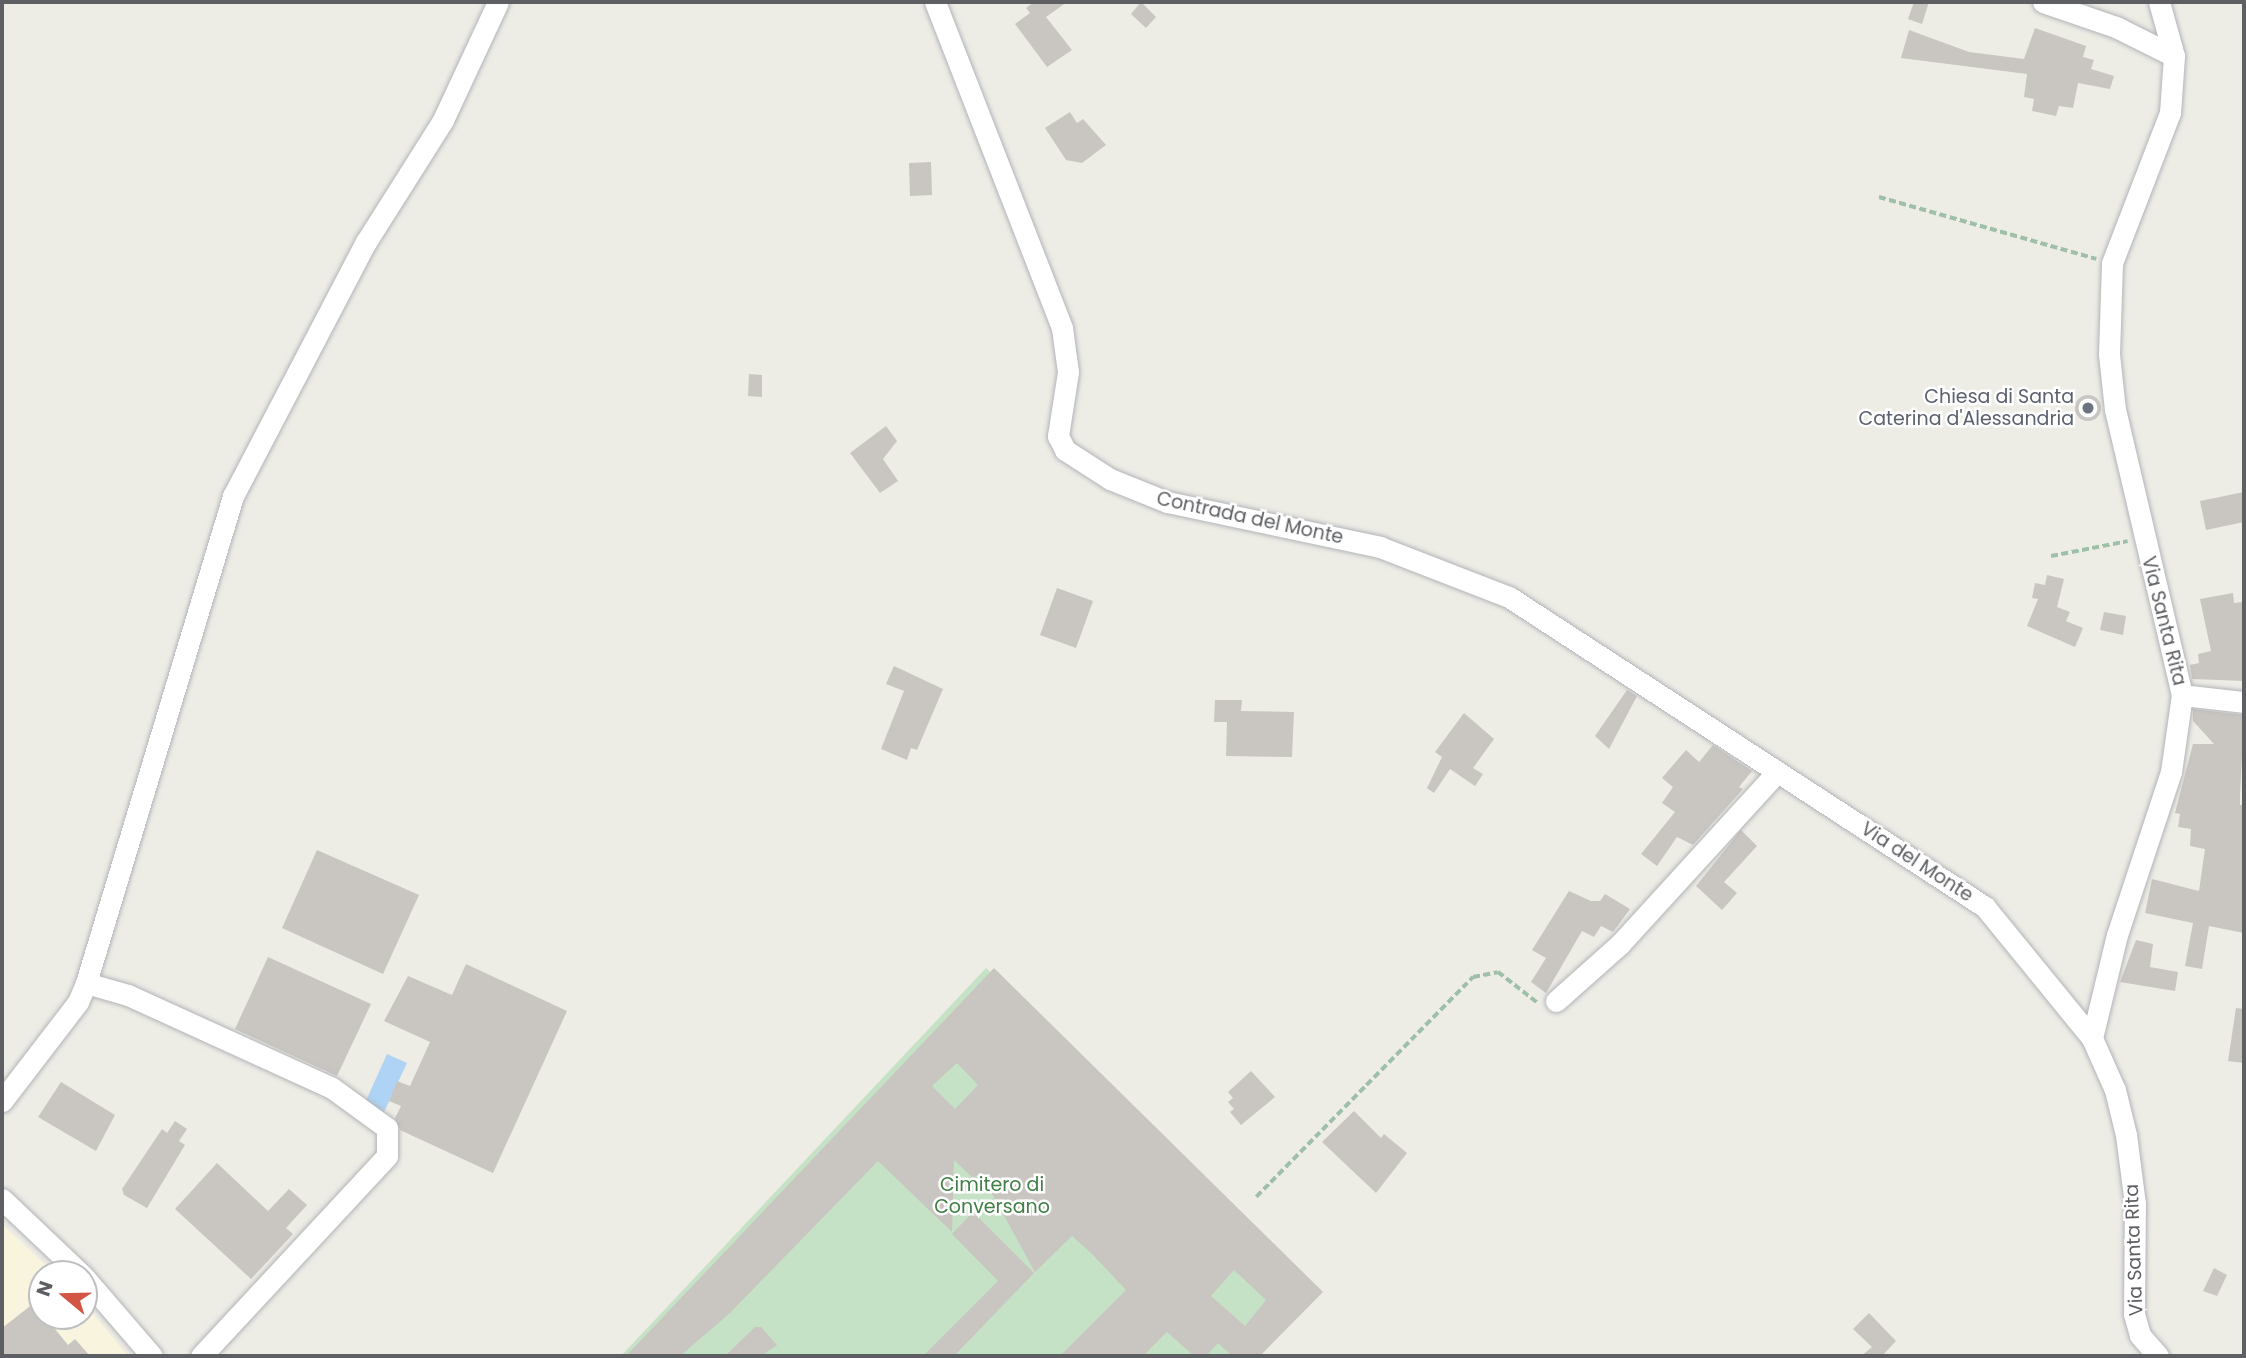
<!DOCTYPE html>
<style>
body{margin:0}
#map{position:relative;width:2246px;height:1358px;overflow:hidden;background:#edece5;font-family:Poppins,sans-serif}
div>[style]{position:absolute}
.commercial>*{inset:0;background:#f9f4de}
.green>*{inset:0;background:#c5e1c6}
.water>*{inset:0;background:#aed3f4}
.building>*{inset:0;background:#c9c6c1}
.round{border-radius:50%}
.path>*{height:3.5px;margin-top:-1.75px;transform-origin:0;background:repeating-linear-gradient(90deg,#9ec0a9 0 7px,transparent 0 10.5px)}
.roads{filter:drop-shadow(0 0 2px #b2b4b8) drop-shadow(0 0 2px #b2b4b8)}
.minor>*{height:21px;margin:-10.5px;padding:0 10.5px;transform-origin:10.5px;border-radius:10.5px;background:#fff}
.dots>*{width:19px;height:19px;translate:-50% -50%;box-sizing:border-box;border:4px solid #fff;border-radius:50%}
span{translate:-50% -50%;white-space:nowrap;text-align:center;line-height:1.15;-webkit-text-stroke:5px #fff;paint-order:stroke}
.worship-label{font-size:19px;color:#5b616d}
.right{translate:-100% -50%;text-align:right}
.street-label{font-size:19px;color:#5d5f63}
.park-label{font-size:19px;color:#407f45}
.frame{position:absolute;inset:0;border:4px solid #5d5f63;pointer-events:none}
.north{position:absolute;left:28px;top:1260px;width:70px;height:70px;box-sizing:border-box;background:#fff;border:2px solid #bebfc1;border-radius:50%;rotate:289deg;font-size:19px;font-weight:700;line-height:28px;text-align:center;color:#5d5f63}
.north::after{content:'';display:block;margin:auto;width:24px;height:32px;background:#d35645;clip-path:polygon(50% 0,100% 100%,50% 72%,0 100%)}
</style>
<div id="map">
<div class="commercial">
<i style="clip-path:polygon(2px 1224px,55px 1274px,42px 1274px,42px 1316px,84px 1316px,84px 1303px,128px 1356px,2px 1356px)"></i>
</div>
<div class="green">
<i style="clip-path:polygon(986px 968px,1321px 1290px,1255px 1356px,621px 1356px)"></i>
</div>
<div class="water">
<i style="clip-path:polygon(387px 1054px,407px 1063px,384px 1112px,365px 1103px)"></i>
</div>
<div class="building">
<i style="clip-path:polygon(1034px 2px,1067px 2px,1046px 17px,1072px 50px,1047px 67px,1015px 24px,1030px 13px,1026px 8px)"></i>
<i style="clip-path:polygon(1141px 2px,1156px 17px,1146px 28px,1131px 14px)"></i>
<i style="clip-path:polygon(1914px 2px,1929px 2px,1922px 24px,1908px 19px)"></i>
<i style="clip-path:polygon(2035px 28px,2086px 46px,2083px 57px,2094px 60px,2091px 69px,2114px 76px,2110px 89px,2078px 83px,2073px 108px,2059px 106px,2056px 116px,2032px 111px,2034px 99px,2024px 97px,2027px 74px,1901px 58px,1909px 30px,1969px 52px,2024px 59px)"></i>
<i style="clip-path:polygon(1070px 112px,1077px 123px,1083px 119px,1106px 145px,1082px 163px,1066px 160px,1045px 128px)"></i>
<i style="clip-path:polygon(931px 162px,932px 195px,910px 196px,909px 163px)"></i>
<i style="clip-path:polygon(749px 374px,762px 375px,762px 397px,748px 396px)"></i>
<i class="round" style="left:2075px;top:395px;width:26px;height:26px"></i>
<i style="clip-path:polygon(886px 426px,897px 441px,883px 459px,898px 481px,880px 493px,850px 453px)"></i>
<i style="clip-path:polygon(2244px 492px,2244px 522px,2206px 530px,2200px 501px)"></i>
<i style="clip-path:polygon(2047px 575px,2064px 579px,2057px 607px,2070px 612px,2066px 621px,2083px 628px,2075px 647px,2027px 626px,2038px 599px,2032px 598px,2035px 583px,2045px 585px)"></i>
<i style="clip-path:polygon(1057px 588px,1093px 601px,1076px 648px,1040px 635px)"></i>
<i style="clip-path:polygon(2233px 593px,2234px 603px,2243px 602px,2244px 610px,2244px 681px,2192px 679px,2190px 665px,2199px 663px,2198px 654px,2211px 651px,2200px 599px)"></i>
<i style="clip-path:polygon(2104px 612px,2126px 616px,2123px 635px,2100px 630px)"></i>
<i style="clip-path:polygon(894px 666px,943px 689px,917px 750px,911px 748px,907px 760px,881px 749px,904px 691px,886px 684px)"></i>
<i style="clip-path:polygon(1627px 690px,1637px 696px,1609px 749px,1595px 736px)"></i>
<i style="clip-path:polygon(1215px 700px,1242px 700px,1241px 711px,1294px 712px,1292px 757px,1226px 756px,1227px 722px,1214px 722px)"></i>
<i style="clip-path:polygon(2193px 709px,2244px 715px,2240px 796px,2240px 805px,2244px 805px,2244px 933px,2209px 926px,2202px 969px,2185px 966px,2193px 923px,2145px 913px,2152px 879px,2199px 891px,2205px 849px,2190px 846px,2191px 829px,2178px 827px,2180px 814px,2175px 813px,2193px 744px,2214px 744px,2193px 721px)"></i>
<i style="clip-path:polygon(1464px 713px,1494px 739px,1473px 768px,1483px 774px,1475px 786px,1450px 769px,1434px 793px,1427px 788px,1442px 757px,1435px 752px)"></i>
<i style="clip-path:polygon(1713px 745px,1752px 771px,1739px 787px,1743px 789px,1693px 845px,1677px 837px,1657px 866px,1641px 854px,1675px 812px,1662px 803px,1673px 787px,1662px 778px,1686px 750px,1699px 762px)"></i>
<i style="clip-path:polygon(1741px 830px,1757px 846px,1724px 882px,1737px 893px,1722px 910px,1696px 886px)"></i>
<i style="clip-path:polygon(317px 850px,419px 895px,383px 974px,282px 928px)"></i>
<i style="clip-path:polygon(1569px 891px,1591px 901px,1600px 901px,1605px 894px,1630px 909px,1613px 932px,1601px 926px,1594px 937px,1582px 931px,1546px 993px,1531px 982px,1546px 958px,1532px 950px)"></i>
<i style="clip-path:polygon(2136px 940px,2153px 944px,2150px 967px,2178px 972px,2175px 991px,2120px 982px)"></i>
<i style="clip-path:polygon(268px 957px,371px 1004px,337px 1076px,235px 1029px)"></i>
<i style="clip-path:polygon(466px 964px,567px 1011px,493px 1173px,400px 1130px,395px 1118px,401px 1106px,389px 1101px,397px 1081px,410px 1086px,430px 1042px,384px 1021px,408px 976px,452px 995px)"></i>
<i style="clip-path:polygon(evenodd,994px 968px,1323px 1292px,1260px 1356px,1232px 1356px,1218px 1343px,1206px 1356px,1194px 1356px,1167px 1332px,1143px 1356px,1060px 1356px,1126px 1290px,1092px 1254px,1072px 1236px,1035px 1272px,980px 1172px,974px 1179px,954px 1160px,952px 1232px,878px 1161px,730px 1313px,680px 1356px,626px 1356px,994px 968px,957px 1063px,978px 1085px,955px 1109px,932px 1086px,957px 1063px,994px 968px,1234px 1270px,1266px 1300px,1245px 1326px,1211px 1296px,1234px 1270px)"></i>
<i style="clip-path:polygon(2236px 1008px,2244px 1009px,2244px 1063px,2228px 1061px)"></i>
<i style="clip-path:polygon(1251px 1071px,1275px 1097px,1241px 1125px,1230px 1112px,1234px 1109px,1228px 1102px,1233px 1098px,1228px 1092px)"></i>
<i style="clip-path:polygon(61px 1082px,115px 1115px,96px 1151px,38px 1117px)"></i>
<i style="clip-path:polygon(1354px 1111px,1381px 1138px,1384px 1134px,1407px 1153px,1376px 1193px,1322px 1142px)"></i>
<i style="clip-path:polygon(175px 1121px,187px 1129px,179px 1141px,185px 1145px,147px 1208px,124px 1195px,122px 1189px,162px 1129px,167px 1133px)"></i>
<i style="clip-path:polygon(217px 1163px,268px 1211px,289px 1189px,307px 1205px,286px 1228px,293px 1234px,251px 1279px,175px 1209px)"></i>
<i style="clip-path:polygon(973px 1212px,1034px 1273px,954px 1356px,923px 1356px,998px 1281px,952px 1234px)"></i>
<i style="clip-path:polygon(2214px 1268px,2227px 1275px,2217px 1296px,2203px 1291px)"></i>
<i style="clip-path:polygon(34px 1303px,68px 1345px,75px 1339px,90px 1356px,2px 1356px,2px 1328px)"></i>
<i style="clip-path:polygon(1869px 1313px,1896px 1341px,1882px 1356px,1861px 1356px,1872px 1347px,1853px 1329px)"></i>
<i style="clip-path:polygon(755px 1327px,761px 1327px,777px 1345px,761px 1356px,725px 1356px)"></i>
</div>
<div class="path">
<i style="left:1879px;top:197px;width:226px;rotate:15.9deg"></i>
<i style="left:2051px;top:556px;width:78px;rotate:-11deg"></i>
<i style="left:1256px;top:1197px;width:309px;rotate:-45.4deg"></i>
<i style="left:1473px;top:977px;width:25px;rotate:-11deg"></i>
<i style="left:1498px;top:972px;width:51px;rotate:37.8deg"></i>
</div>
<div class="roads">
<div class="minor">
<i style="left:935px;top:2px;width:350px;rotate:68.7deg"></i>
<i style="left:1062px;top:328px;width:44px;rotate:82.2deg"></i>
<i style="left:1068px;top:372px;width:65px;rotate:98.9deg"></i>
<i style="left:1058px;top:436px;width:16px;rotate:63deg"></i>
<i style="left:1065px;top:450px;width:54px;rotate:32.8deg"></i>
<i style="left:1110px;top:479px;width:61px;rotate:22deg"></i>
<i style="left:1167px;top:502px;width:218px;rotate:11.9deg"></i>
<i style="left:1380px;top:547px;width:138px;rotate:21.2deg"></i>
<i style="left:1509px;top:597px;width:568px;rotate:33.07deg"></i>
<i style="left:1985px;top:907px;width:169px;rotate:50.8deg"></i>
<i style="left:2043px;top:2px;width:77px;rotate:18.9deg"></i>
<i style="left:2116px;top:27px;width:65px;rotate:26.6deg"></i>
<i style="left:2182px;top:695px;width:62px;rotate:6.4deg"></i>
<i style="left:86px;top:983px;width:44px;rotate:15.9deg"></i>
<i style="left:128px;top:995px;width:224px;rotate:24.5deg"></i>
<i style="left:332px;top:1088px;width:68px;rotate:36deg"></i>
<i style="left:387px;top:1128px;width:28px;rotate:90deg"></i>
<i style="left:387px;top:1156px;width:273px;rotate:132.9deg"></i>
<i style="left:1556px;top:1001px;width:86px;rotate:-41.7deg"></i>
<i style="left:1620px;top:944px;width:233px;rotate:-47.6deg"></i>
<i style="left:2px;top:1101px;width:125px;rotate:-52.5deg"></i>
<i style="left:78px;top:1002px;width:21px;rotate:-67deg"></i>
<i style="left:86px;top:983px;width:509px;rotate:-73.2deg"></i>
<i style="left:233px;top:496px;width:287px;rotate:-62.4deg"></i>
<i style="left:366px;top:242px;width:144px;rotate:-57.7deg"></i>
<i style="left:443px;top:120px;width:130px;rotate:-65deg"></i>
<i style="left:2px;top:1199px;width:109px;rotate:43.5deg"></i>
<i style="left:84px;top:1277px;width:104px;rotate:49.3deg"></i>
<i style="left:2158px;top:1356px;width:28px;rotate:-131deg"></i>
<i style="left:2140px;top:1335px;width:22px;rotate:-106deg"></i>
<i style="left:2134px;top:1314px;width:110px;rotate:-89.5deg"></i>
<i style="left:2135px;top:1204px;width:70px;rotate:-97.4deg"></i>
<i style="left:2126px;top:1135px;width:46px;rotate:-103.7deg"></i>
<i style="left:2115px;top:1090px;width:57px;rotate:-113.9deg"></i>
<i style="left:2092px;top:1038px;width:106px;rotate:-76.4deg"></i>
<i style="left:2117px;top:935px;width:172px;rotate:-71.7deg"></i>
<i style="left:2171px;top:772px;width:78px;rotate:-81.9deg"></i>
<i style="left:2182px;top:695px;width:293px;rotate:-103.2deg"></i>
<i style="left:2115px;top:410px;width:56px;rotate:-96.1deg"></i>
<i style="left:2109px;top:354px;width:91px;rotate:-88.1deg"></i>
<i style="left:2112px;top:263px;width:161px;rotate:-68.9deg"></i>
<i style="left:2170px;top:113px;width:57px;rotate:-86deg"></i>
<i style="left:2174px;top:56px;width:56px;rotate:-105.5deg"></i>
</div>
</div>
<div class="dots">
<i style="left:2088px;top:408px;background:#6b7280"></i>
</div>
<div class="worship-label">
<span class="right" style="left:2074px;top:408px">Chiesa di Santa<br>Caterina d'Alessandria</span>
</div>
<div class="street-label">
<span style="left:1250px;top:518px;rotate:12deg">Contrada del Monte</span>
<span style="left:2164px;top:621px;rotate:76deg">Via Santa Rita</span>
<span style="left:1917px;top:862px;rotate:33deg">Via del Monte</span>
<span style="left:2134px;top:1250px;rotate:-92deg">Via Santa Rita</span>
</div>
<div class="park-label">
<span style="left:992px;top:1196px">Cimitero di<br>Conversano</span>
</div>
<div class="frame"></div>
<div class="north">N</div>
</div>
